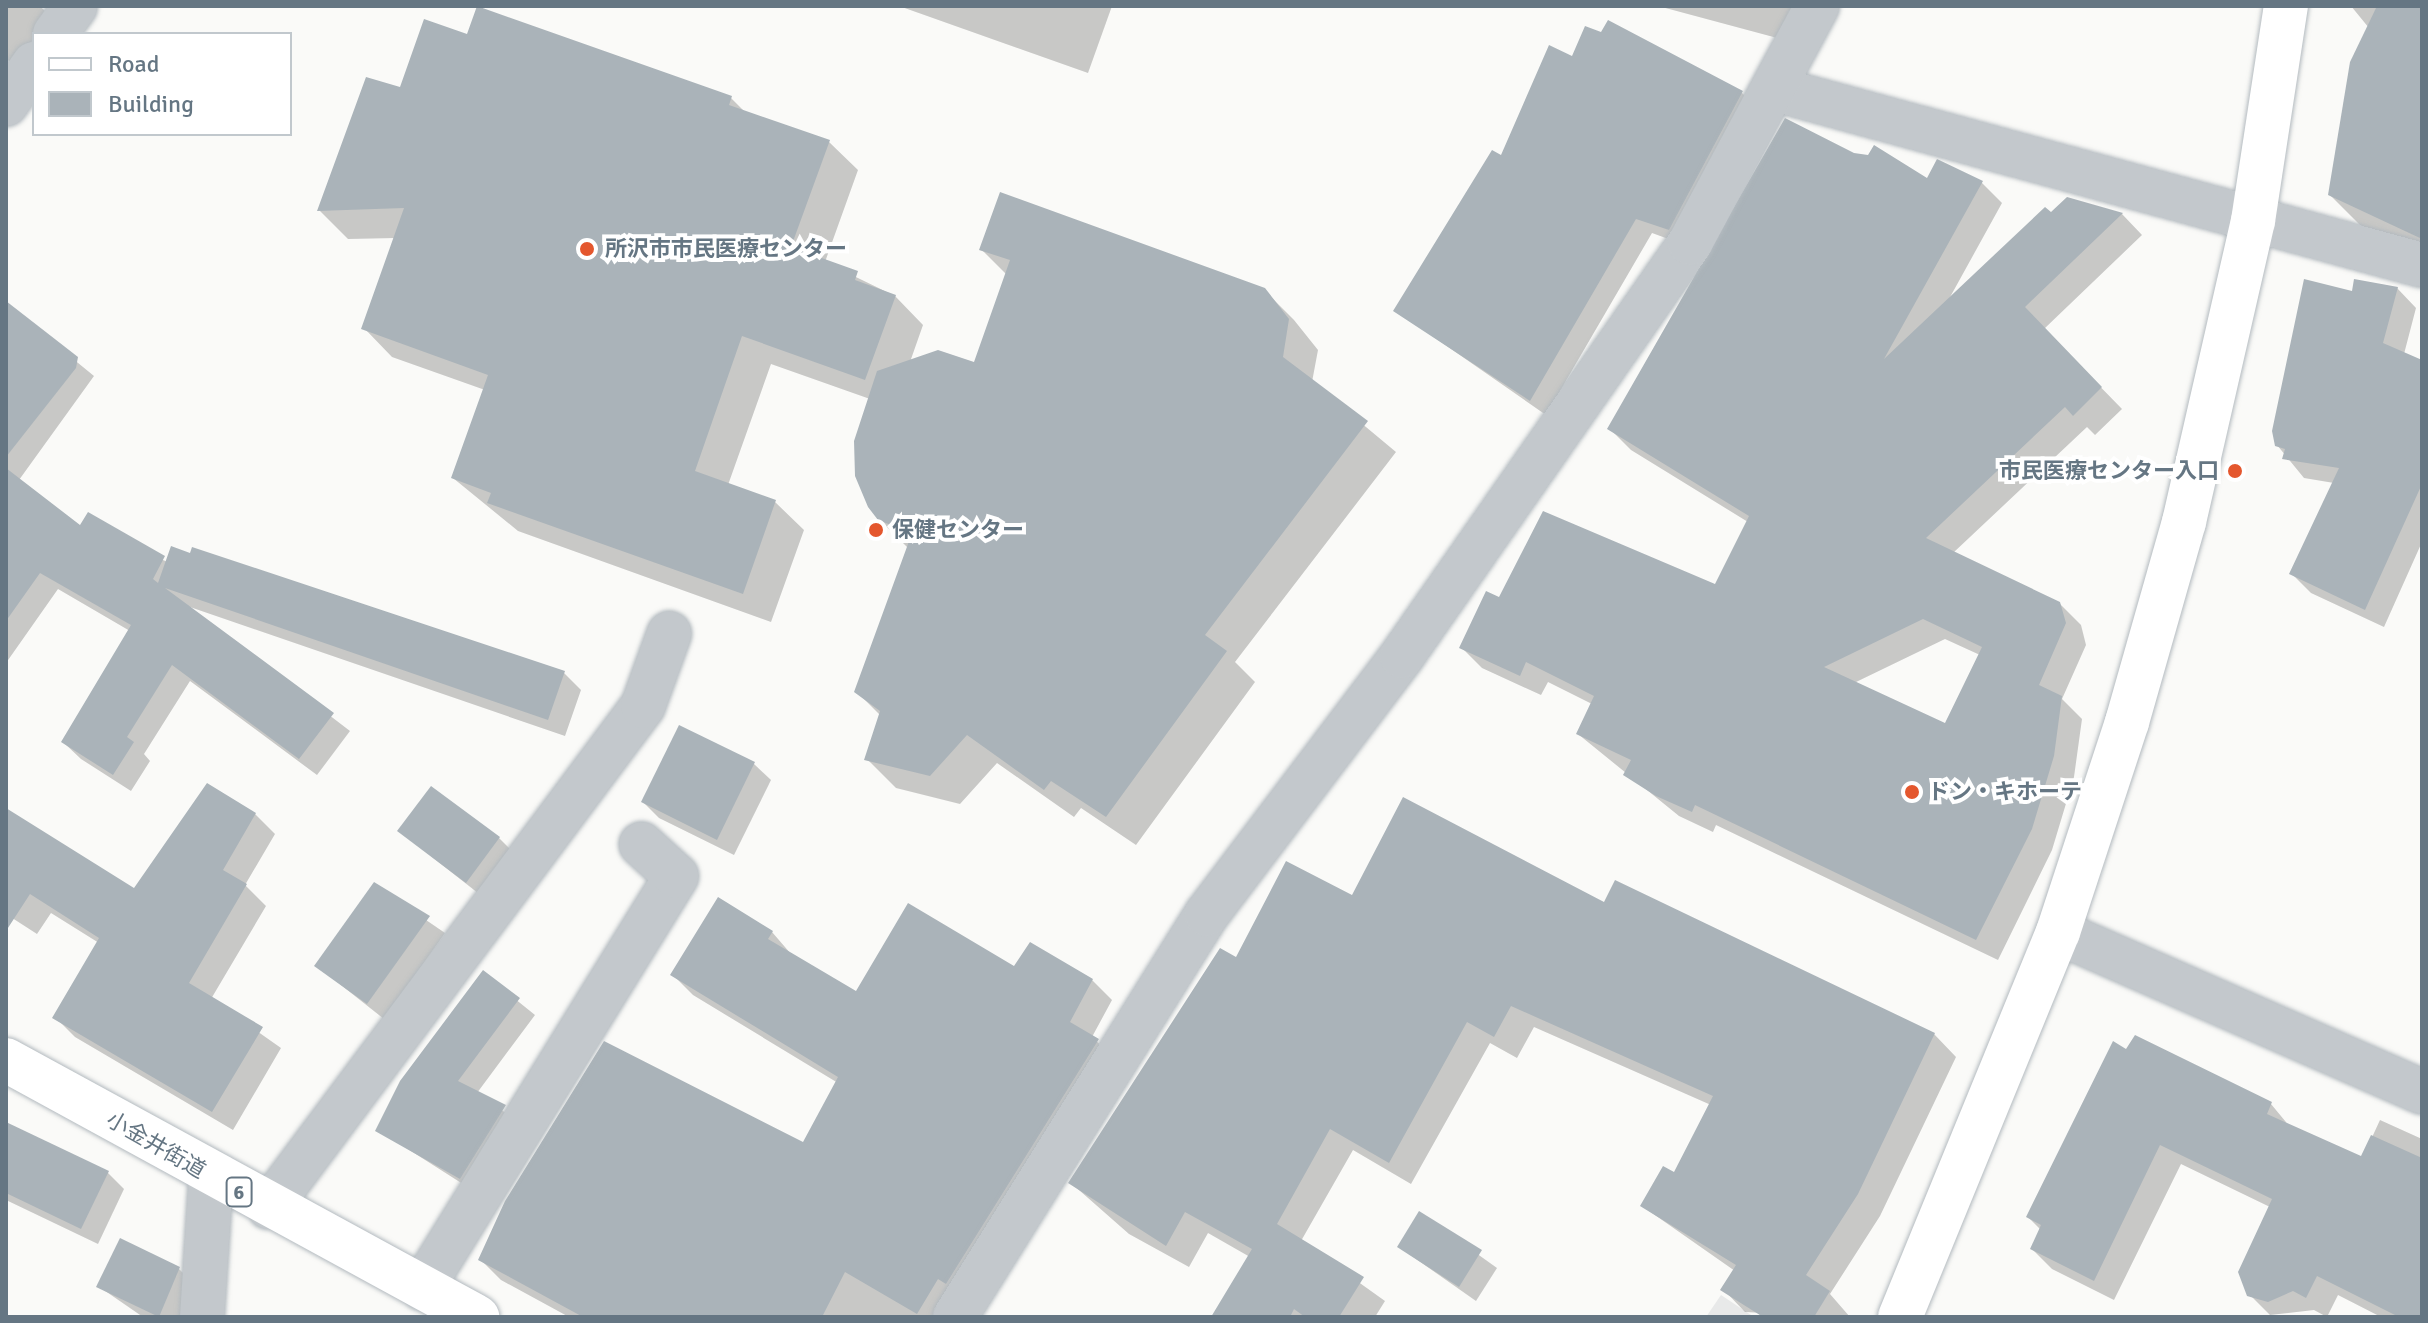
<!DOCTYPE html>
<meta charset="utf-8">
<style>
body{margin:0}
#map{position:relative;width:2428px;height:1323px;overflow:hidden;background:#fafaf8;font-family:Signika,"Noto Sans JP",sans-serif}
div>[style]{position:absolute}
.built>*{inset:0;background:#e8e9e9}
.shadow>*{inset:0;background:#0003}
.building>*{inset:0;background:#aab3b9}
.roads{filter:drop-shadow(0 0 2px #b3babf) drop-shadow(0 0 2px #b3babf)}
.street>*{height:44px;margin:-22px;padding:0 22px;transform-origin:22px;border-radius:22px;background:#c3c8cc}
.secondary>*{height:44px;margin:-22px;padding:0 22px;transform-origin:22px;border-radius:22px;background:#fff}
.primary>*{height:44px;margin:-22px;padding:0 22px;transform-origin:22px;border-radius:22px;background:#fff}
.dots>*{width:22px;height:22px;translate:-50% -50%;box-sizing:border-box;border:4px solid #fff;border-radius:50%}
span{translate:-50% -50%;white-space:nowrap;text-align:center;line-height:1.15;-webkit-text-stroke:8px #fff;paint-order:stroke}
.shield-label span{padding:2px 6px;background:#fff;border:2px solid;border-radius:6px;-webkit-text-stroke-width:0}
.shield-label{font-size:20px;color:#657683;font-weight:700}
.poi-label{font-size:22px;color:#657683;font-weight:700}
.left{translate:0 -50%;text-align:left}
.right{translate:-100% -50%;text-align:right}
.street-label{font-size:22px;color:#657683}
.frame{position:absolute;inset:0;border:8px solid #657683;pointer-events:none}
.legend{position:absolute;left:32px;top:32px;width:260px;height:104px;box-sizing:border-box;background:#fff;border:2px solid #c1c8cd;margin:0;padding:10px 14px;list-style:none;font-size:24px;color:#657683}
.legend li{display:flex;align-items:center;gap:16px;height:40px}
.legend b{width:40px;border:2px solid #c1c8cd}
</style>
<div id="map">
<div class="built">
<i style="clip-path:polygon(1721px 1295px,1754px 1317px,1706px 1317px)"></i>
</div>
<div class="shadow">
<i style="clip-path:polygon(6px 6px,40px 6px,54px 20px,34px 34px,23px 70px,6px 59px)"></i>
<i style="clip-path:polygon(899px 6px,1112px 6px,1088px 73px)"></i>
<i style="clip-path:polygon(1658px 6px,1807px 6px,1781px 39px)"></i>
<i style="clip-path:polygon(2351px 6px,2422px 6px,2422px 253px,2360px 225px,2330px 195px,2369px 28px)"></i>
<i style="clip-path:polygon(468px 36px,731px 98px,746px 113px,829px 142px,858px 170px,825px 262px,895px 296px,923px 325px,910px 362px,975px 364px,1007px 275px,981px 249px,1264px 290px,1294px 320px,1318px 350px,1312px 382px,1396px 452px,1235px 662px,1255px 682px,1136px 845px,1081px 808px,1074px 817px,997px 763px,960px 804px,896px 788px,867px 759px,881px 716px,857px 692px,908px 548px,879px 519px,870px 399px,771px 364px,728px 485px,775px 502px,804px 530px,771px 622px,518px 531px,453px 478px,485px 390px,392px 357px,364px 328px,396px 238px,348px 239px,320px 211px,401px 90px)"></i>
<i style="clip-path:polygon(1742px 93px,1758px 109px,1685px 245px,1652px 233px,1546px 415px,1395px 310px,1502px 157px)"></i>
<i style="clip-path:polygon(evenodd,1854px 155px,1928px 180px,1981px 182px,2002px 203px,1949px 299px,2067px 199px,2122px 214px,2142px 235px,2044px 329px,2122px 409px,2095px 435px,2087px 427px,1953px 553px,2059px 603px,2081px 625px,2086px 645px,2062px 699px,2082px 719px,2074px 777px,2052px 850px,1998px 960px,1716px 825px,1713px 832px,1679px 816px,1578px 734px,1592px 704px,1548px 682px,1541px 695px,1482px 668px,1461px 647px,1500px 600px,1716px 587px,1748px 522px,1631px 450px,1610px 429px,1854px 155px,1945px 639px,1980px 655px,1946px 726px,1854px 683px,1945px 639px)"></i>
<i style="clip-path:polygon(2397px 288px,2416px 308px,2404px 354px,2422px 362px,2422px 542px,2384px 627px,2311px 593px,2292px 574px,2334px 483px,2304px 478px,2277px 445px,2354px 293px)"></i>
<i style="clip-path:polygon(6px 304px,94px 376px,19px 480px,81px 528px,168px 562px,564px 673px,581px 690px,565px 736px,187px 606px,350px 731px,317px 775px,190px 681px,144px 754px,150px 761px,131px 791px,81px 759px,63px 742px,130px 631px,58px 589px,6px 663px)"></i>
<i style="clip-path:polygon(680px 727px,754px 764px,771px 780px,734px 855px,659px 818px,643px 802px)"></i>
<i style="clip-path:polygon(255px 814px,275px 834px,245px 885px,266px 906px,211px 999px,281px 1048px,233px 1130px,75px 1037px,55px 1017px,99px 943px,51px 913px,37px 934px,6px 914px,6px 824px,135px 891px)"></i>
<i style="clip-path:polygon(399px 831px,499px 838px,515px 854px,483px 897px)"></i>
<i style="clip-path:polygon(375px 885px,445px 933px,384px 1019px,317px 966px)"></i>
<i style="clip-path:polygon(1353px 898px,1605px 905px,1934px 1034px,1956px 1057px,1880px 1216px,1830px 1294px,1850px 1317px,1745px 1312px,1723px 1289px,1735px 1271px,1642px 1206px,1675px 1175px,1711px 1105px,1534px 1027px,1517px 1058px,1490px 1043px,1411px 1184px,1353px 1150px,1301px 1241px,1385px 1301px,1375px 1317px,1214px 1317px,1250px 1257px,1208px 1233px,1189px 1267px,1129px 1234px,1071px 1183px,1237px 959px)"></i>
<i style="clip-path:polygon(772px 932px,791px 954px,856px 994px,1015px 969px,1092px 980px,1112px 1000px,1092px 1037px,1118px 1061px,951px 1317px,569px 1317px,501px 1280px,481px 1260px,804px 1145px,838px 1083px,693px 995px,673px 975px)"></i>
<i style="clip-path:polygon(483px 973px,535px 1015px,477px 1093px,520px 1123px,477px 1193px,378px 1130px)"></i>
<i style="clip-path:polygon(2127px 1052px,2271px 1104px,2290px 1127px,2362px 1159px,2380px 1120px,2422px 1139px,2422px 1317px,2381px 1317px,2338px 1295px,2327px 1317px,2314px 1310px,2270px 1315px,2249px 1294px,2270px 1207px,2181px 1164px,2114px 1300px,2052px 1269px,2032px 1249px,2041px 1230px,2028px 1217px)"></i>
<i style="clip-path:polygon(6px 1127px,108px 1173px,124px 1189px,98px 1244px,6px 1200px)"></i>
<i style="clip-path:polygon(1420px 1213px,1497px 1268px,1476px 1301px,1399px 1247px)"></i>
<i style="clip-path:polygon(179px 1269px,195px 1285px,182px 1317px,143px 1317px,98px 1286px)"></i>
</div>
<div class="building">
<i style="clip-path:polygon(477px 6px,732px 96px,729px 105px,830px 140px,791px 247px,858px 271px,855px 280px,896px 295px,865px 380px,742px 336px,695px 471px,776px 500px,743px 594px,487px 503px,491px 493px,451px 478px,488px 375px,361px 329px,404px 208px,317px 211px,366px 77px,400px 87px,424px 19px,467px 34px)"></i>
<i style="clip-path:polygon(2377px 6px,2422px 6px,2422px 239px,2328px 195px,2350px 62px)"></i>
<i style="clip-path:polygon(1608px 20px,1743px 91px,1669px 230px,1636px 219px,1530px 401px,1393px 311px,1492px 150px,1501px 155px,1549px 45px,1572px 56px,1585px 26px,1601px 32px)"></i>
<i style="clip-path:polygon(evenodd,1785px 118px,1854px 153px,1868px 155px,1874px 145px,1927px 178px,1937px 159px,1983px 181px,1884px 359px,2045px 207px,2051px 212px,2067px 197px,2123px 213px,2025px 307px,2102px 387px,2073px 416px,2065px 407px,1926px 538px,2060px 602px,2066px 623px,2039px 685px,2062px 696px,2054px 756px,2032px 829px,1976px 940px,1695px 805px,1692px 812px,1656px 796px,1623px 775px,1631px 760px,1576px 734px,1594px 696px,1526px 662px,1520px 676px,1459px 648px,1486px 591px,1499px 597px,1543px 511px,1715px 584px,1749px 516px,1607px 429px,1785px 118px,1923px 619px,1982px 647px,1945px 723px,1824px 667px,1923px 619px)"></i>
<i style="clip-path:polygon(1000px 192px,1265px 288px,1289px 319px,1283px 357px,1368px 421px,1205px 635px,1227px 651px,1106px 817px,1051px 781px,1044px 790px,967px 735px,930px 776px,864px 760px,880px 711px,854px 692px,912px 533px,878px 520px,868px 507px,855px 476px,854px 441px,877px 371px,938px 350px,974px 362px,1010px 260px,979px 250px)"></i>
<i style="clip-path:polygon(2304px 279px,2352px 291px,2354px 279px,2398px 287px,2383px 343px,2422px 360px,2422px 484px,2365px 610px,2289px 574px,2339px 468px,2282px 459px,2285px 449px,2275px 446px,2272px 431px)"></i>
<i style="clip-path:polygon(6px 301px,78px 357px,76px 368px,6px 457px)"></i>
<i style="clip-path:polygon(6px 468px,80px 525px,88px 512px,165px 556px,153px 579px,158px 583px,171px 546px,190px 553px,192px 547px,565px 671px,548px 720px,165px 588px,334px 713px,299px 759px,172px 665px,127px 737px,134px 742px,113px 775px,61px 742px,131px 625px,40px 573px,6px 621px)"></i>
<i style="clip-path:polygon(679px 725px,755px 762px,717px 840px,641px 802px)"></i>
<i style="clip-path:polygon(207px 783px,256px 813px,223px 870px,247px 884px,189px 983px,263px 1027px,212px 1112px,52px 1018px,99px 938px,30px 894px,6px 931px,6px 808px,134px 888px)"></i>
<i style="clip-path:polygon(431px 786px,500px 837px,466px 883px,397px 831px)"></i>
<i style="clip-path:polygon(1403px 797px,1604px 902px,1615px 880px,1935px 1033px,1858px 1194px,1806px 1275px,1830px 1291px,1814px 1317px,1763px 1317px,1720px 1290px,1736px 1265px,1640px 1206px,1663px 1166px,1674px 1172px,1713px 1096px,1511px 1006px,1494px 1037px,1467px 1022px,1389px 1163px,1330px 1129px,1277px 1224px,1364px 1277px,1339px 1317px,1305px 1317px,1294px 1309px,1290px 1317px,1211px 1317px,1252px 1249px,1185px 1212px,1166px 1246px,1068px 1183px,1220px 948px,1236px 957px,1286px 861px,1352px 895px)"></i>
<i style="clip-path:polygon(374px 882px,430px 916px,367px 1004px,314px 966px)"></i>
<i style="clip-path:polygon(718px 897px,773px 931px,768px 939px,856px 991px,908px 903px,1014px 966px,1030px 942px,1093px 979px,1070px 1022px,1099px 1039px,946px 1284px,938px 1279px,917px 1314px,845px 1272px,822px 1317px,583px 1317px,478px 1260px,505px 1201px,604px 1041px,803px 1142px,838px 1077px,670px 975px)"></i>
<i style="clip-path:polygon(483px 970px,520px 998px,458px 1081px,506px 1105px,460px 1179px,375px 1131px,400px 1081px)"></i>
<i style="clip-path:polygon(2135px 1035px,2272px 1102px,2267px 1114px,2361px 1156px,2371px 1135px,2422px 1158px,2422px 1317px,2399px 1317px,2317px 1276px,2306px 1298px,2293px 1291px,2268px 1302px,2247px 1296px,2238px 1272px,2272px 1199px,2160px 1145px,2094px 1281px,2030px 1249px,2041px 1225px,2026px 1217px,2113px 1041px,2126px 1049px)"></i>
<i style="clip-path:polygon(6px 1122px,109px 1171px,81px 1229px,6px 1193px)"></i>
<i style="clip-path:polygon(1419px 1211px,1482px 1250px,1459px 1287px,1397px 1247px)"></i>
<i style="clip-path:polygon(120px 1238px,180px 1267px,159px 1317px,96px 1287px)"></i>
</div>
<div class="roads">
<div class="street">
<i style="left:55px;top:34px;width:34px;rotate:-54deg"></i>
<i style="left:1775px;top:89px;width:671px;rotate:15.22deg"></i>
<i style="left:6px;top:104px;width:49px;rotate:-55deg"></i>
<i style="left:2058px;top:932px;width:398px;rotate:23.7deg"></i>
<i style="left:269px;top:1207px;width:625px;rotate:-53.26deg"></i>
<i style="left:643px;top:706px;width:77px;rotate:-70.1deg"></i>
<i style="left:422px;top:1288px;width:484px;rotate:-58.3deg"></i>
<i style="left:676px;top:876px;width:47px;rotate:-137.6deg"></i>
<i style="left:202px;top:1317px;width:140px;rotate:-86.3deg"></i>
<i style="left:955px;top:1317px;width:475px;rotate:-58deg"></i>
<i style="left:1207px;top:914px;width:323px;rotate:-52.9deg"></i>
<i style="left:1402px;top:656px;width:504px;rotate:-55.11deg"></i>
<i style="left:1690px;top:243px;width:269px;rotate:-61.8deg"></i>
</div>
<div class="secondary">
<i style="left:1900px;top:1317px;width:416px;rotate:-67.7deg"></i>
<i style="left:2058px;top:932px;width:221px;rotate:-71.8deg"></i>
<i style="left:2127px;top:722px;width:208px;rotate:-74.1deg"></i>
<i style="left:2184px;top:522px;width:309px;rotate:-77.1deg"></i>
<i style="left:2253px;top:221px;width:218px;rotate:-81.3deg"></i>
</div>
<div class="primary">
<i style="left:6px;top:1060px;width:537px;rotate:28.62deg"></i>
</div>
</div>
<div class="dots">
<i style="left:587px;top:249px;background:#e4572e"></i>
<i style="left:2235px;top:471px;background:#e4572e"></i>
<i style="left:876px;top:530px;background:#e4572e"></i>
<i style="left:1912px;top:792px;background:#e4572e"></i>
</div>
<div class="shield-label">
<span style="left:239px;top:1192px">6</span>
</div>
<div class="poi-label">
<span class="left" style="left:605px;top:249px">所沢市市民医療センター</span>
<span class="right" style="left:2219px;top:471px">市民医療センター入口</span>
<span class="left" style="left:892px;top:530px">保健センター</span>
<span class="left" style="left:1928px;top:792px">ドン・キホーテ</span>
</div>
<div class="street-label">
<span style="left:156px;top:1145px;rotate:30deg">小金井街道</span>
</div>
<div class="frame"></div>
<ul class="legend">
<li><b style="height:10px;background:#fff"></b>Road</li>
<li><b style="height:22px;background:#aab3b9"></b>Building</li>
</ul>
</div>
